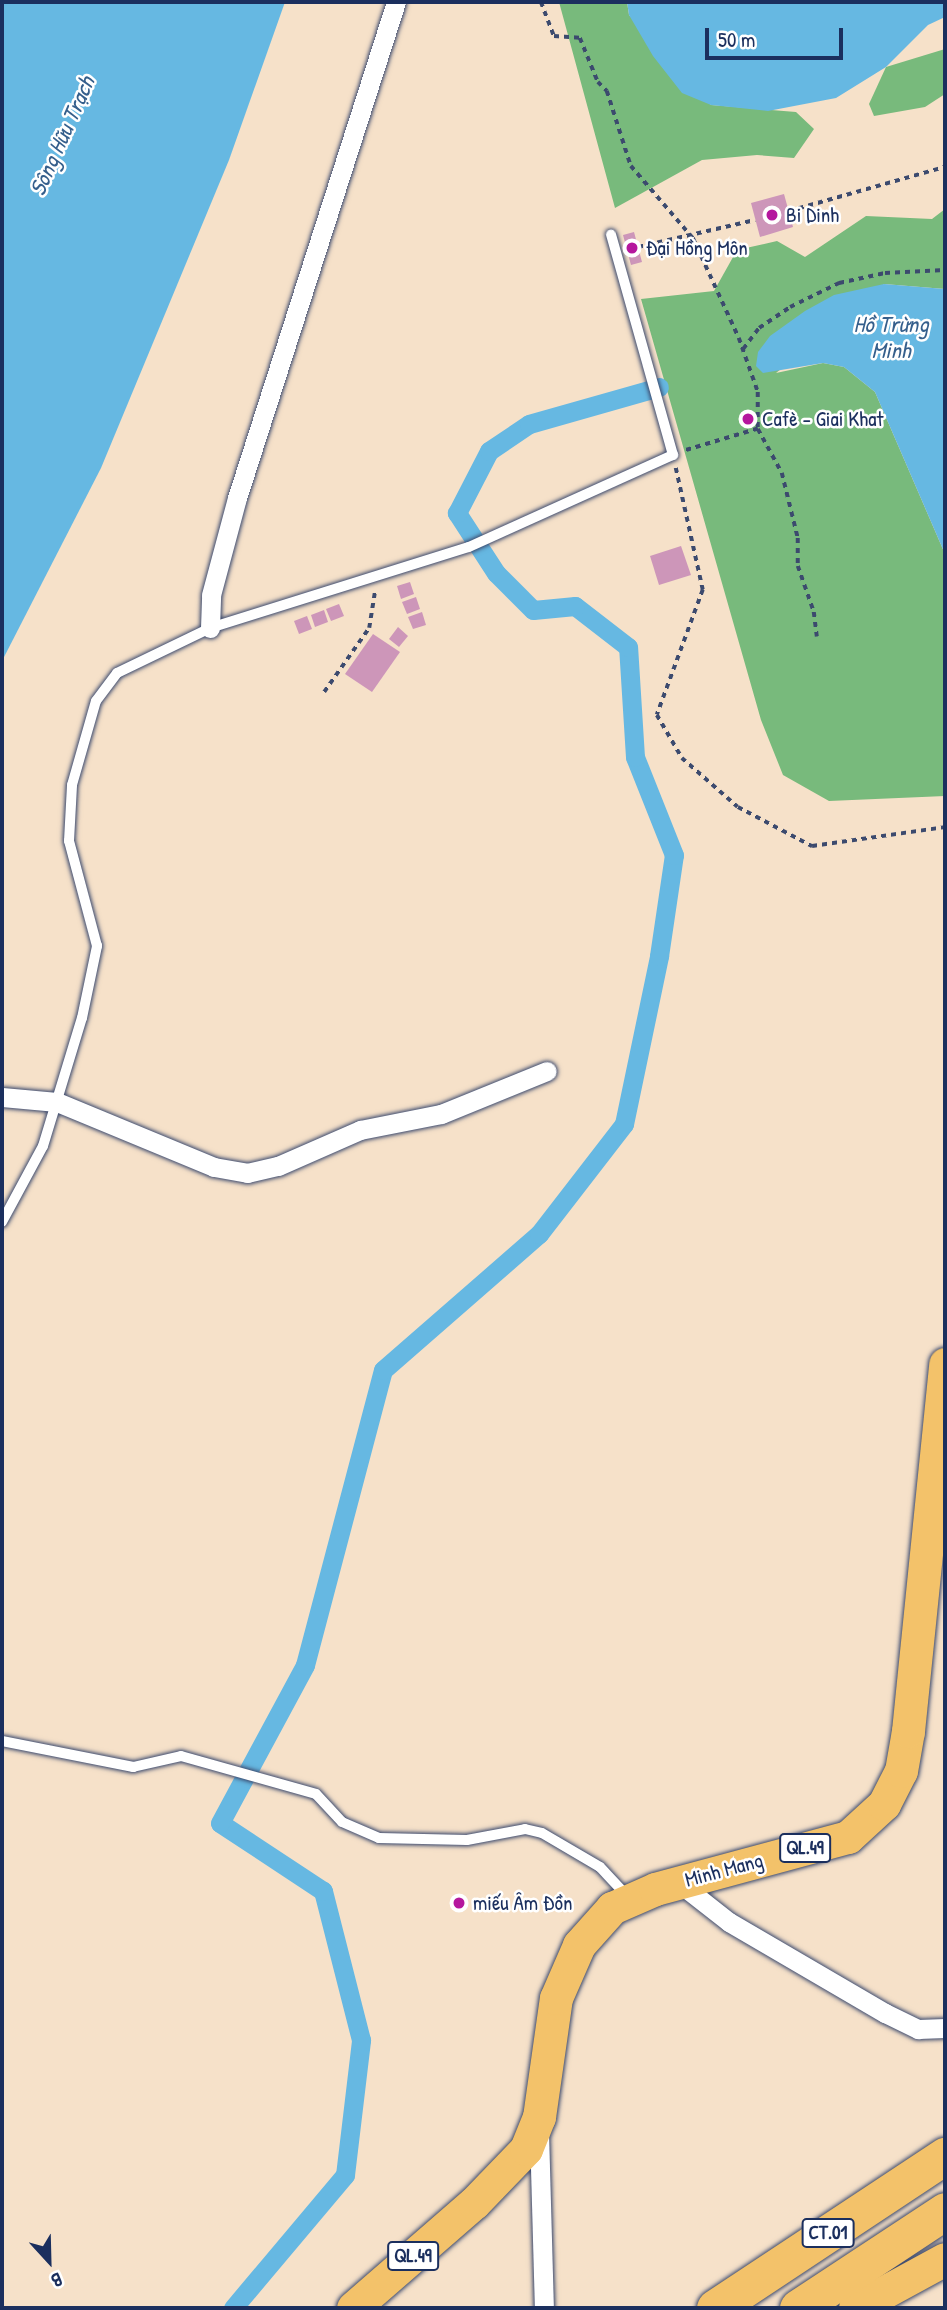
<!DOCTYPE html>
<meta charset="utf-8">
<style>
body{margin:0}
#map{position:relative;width:947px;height:2310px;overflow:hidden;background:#f6e1c9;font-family:"Patrick Hand",sans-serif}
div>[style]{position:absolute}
.forest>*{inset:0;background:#78ba7c}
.water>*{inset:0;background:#66b8e2}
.canal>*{height:19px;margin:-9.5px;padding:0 9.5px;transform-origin:9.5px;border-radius:9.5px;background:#66b8e2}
.building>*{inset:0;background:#cd96b9}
.path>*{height:3.5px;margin-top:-1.75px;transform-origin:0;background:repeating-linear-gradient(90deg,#3c4a6e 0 5px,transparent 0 10px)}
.roads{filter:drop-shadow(0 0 2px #3c4a6e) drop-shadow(0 0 2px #3c4a6e)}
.service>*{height:10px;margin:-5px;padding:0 5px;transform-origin:5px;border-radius:5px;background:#fff}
.minor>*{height:19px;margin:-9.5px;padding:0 9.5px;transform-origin:9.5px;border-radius:9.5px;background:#fff}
.trunk>*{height:33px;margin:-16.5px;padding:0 16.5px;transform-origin:16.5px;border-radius:16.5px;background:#f3c26a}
.motorway>*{height:37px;margin:-18.5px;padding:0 18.5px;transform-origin:18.5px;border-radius:18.5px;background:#f3c26a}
.dots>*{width:19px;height:19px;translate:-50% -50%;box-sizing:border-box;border:4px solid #fff;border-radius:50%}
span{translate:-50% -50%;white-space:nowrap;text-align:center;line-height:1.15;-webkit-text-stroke:5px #fff;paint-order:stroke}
.shield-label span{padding:2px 5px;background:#fff;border:2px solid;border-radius:5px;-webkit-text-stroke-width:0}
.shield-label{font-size:19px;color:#1b2f5e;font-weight:700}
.poi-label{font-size:21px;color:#1b2f5e}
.left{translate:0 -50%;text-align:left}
.street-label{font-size:21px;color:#1b2f5e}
.water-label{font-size:23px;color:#355f8c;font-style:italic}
.frame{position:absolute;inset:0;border:4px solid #1b2f5e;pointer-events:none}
.north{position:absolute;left:14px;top:2226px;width:70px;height:70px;-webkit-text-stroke:5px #fff;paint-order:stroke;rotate:158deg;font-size:19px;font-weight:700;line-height:28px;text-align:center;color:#1b2f5e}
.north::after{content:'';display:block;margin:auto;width:24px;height:32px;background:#1b2f5e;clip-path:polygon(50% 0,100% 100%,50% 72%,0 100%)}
.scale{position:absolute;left:705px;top:28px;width:138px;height:32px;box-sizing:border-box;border:4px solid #1b2f5e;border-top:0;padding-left:9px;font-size:21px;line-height:24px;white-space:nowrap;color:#1b2f5e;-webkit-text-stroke:5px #fff;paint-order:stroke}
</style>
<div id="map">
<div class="forest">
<i style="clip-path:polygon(559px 2px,627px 2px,629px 15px,711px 105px,796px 112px,814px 129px,794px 158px,757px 155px,702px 160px,615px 208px)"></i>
<i style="clip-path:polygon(945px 49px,945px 94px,925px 107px,874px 116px,869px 104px,886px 67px)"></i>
<i style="clip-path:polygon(945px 209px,945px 289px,884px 284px,776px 373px,823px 363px,844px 367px,875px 392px,945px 554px,945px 796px,829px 801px,783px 775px,761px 720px,641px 299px,714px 291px,737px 250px,777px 241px,805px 257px,866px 216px,932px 219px)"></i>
</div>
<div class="water">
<i style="clip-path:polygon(2px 2px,285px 2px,229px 160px,101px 468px,2px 661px)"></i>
<i style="clip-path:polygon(627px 2px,945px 2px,945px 17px,928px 25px,886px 67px,836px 98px,768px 111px,711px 105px,682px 93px,653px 56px,629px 15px)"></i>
<i style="clip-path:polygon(884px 284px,945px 289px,945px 554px,875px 392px,844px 367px,823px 363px,763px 373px,756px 366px,758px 352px,770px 336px,805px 311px,834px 295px)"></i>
</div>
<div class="canal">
<i style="left:233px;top:2308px;width:174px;rotate:-49.9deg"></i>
<i style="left:345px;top:2175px;width:136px;rotate:-83.2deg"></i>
<i style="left:361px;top:2040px;width:154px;rotate:-104.3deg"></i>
<i style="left:323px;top:1891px;width:123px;rotate:-146.6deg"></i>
<i style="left:220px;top:1823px;width:179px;rotate:-61.7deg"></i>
<i style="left:305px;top:1665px;width:305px;rotate:-75.2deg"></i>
<i style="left:383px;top:1370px;width:207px;rotate:-41.1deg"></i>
<i style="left:539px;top:1234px;width:139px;rotate:-52.3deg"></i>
<i style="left:624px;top:1124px;width:172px;rotate:-78.2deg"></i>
<i style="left:659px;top:956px;width:102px;rotate:-81.6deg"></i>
<i style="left:674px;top:855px;width:105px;rotate:-111.7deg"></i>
<i style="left:635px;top:757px;width:110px;rotate:-93.6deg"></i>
<i style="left:628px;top:647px;width:67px;rotate:-142.3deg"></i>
<i style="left:575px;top:606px;width:42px;rotate:174.6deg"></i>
<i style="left:533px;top:610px;width:52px;rotate:-135deg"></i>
<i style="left:496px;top:573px;width:72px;rotate:-123deg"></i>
<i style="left:457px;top:513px;width:70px;rotate:-62.7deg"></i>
<i style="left:489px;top:451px;width:48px;rotate:-34deg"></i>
<i style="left:529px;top:424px;width:135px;rotate:-15.9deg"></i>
</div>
<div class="building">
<i style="clip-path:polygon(784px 194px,793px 227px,760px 237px,751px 203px)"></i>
<i style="clip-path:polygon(634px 232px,642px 262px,631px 265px,623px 235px)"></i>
<i style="clip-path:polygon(681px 546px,691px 575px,659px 585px,650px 556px)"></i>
<i style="clip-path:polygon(410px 582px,414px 594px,401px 599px,397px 586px)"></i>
<i style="clip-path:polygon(416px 597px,420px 609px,407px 614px,402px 602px)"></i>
<i style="clip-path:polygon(339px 604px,344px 616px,331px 621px,326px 609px)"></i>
<i style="clip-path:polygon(324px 610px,328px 622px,315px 627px,311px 615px)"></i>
<i style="clip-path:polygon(422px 612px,426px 625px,413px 629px,408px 617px)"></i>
<i style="clip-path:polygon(307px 616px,312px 629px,299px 634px,294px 621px)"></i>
<i style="clip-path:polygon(398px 627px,408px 636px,399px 647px,389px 639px)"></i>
<i style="clip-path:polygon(373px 634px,400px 652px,372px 692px,345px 674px)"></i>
</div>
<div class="path">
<i style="left:541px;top:2px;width:36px;rotate:69deg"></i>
<i style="left:554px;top:36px;width:26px;rotate:4deg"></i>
<i style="left:580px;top:38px;width:48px;rotate:67.8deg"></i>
<i style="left:598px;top:82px;width:13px;rotate:45deg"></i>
<i style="left:607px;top:91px;width:79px;rotate:72.3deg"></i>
<i style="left:631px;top:166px;width:95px;rotate:49.3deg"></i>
<i style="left:693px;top:238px;width:110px;rotate:65.3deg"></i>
<i style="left:739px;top:338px;width:57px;rotate:70.6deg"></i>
<i style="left:758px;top:392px;width:37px;rotate:90deg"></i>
<i style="left:758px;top:429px;width:77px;rotate:163.4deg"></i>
<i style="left:789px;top:211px;width:162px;rotate:-15.8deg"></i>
<i style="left:638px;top:247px;width:120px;rotate:-13deg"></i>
<i style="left:743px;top:349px;width:26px;rotate:-53deg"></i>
<i style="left:759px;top:328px;width:37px;rotate:-34deg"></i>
<i style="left:790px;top:307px;width:55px;rotate:-26.1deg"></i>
<i style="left:839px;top:283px;width:47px;rotate:-12.3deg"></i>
<i style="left:885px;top:273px;width:60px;rotate:-2.9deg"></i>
<i style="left:758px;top:429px;width:50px;rotate:61.4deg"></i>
<i style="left:782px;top:473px;width:67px;rotate:76.2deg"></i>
<i style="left:798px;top:538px;width:28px;rotate:90deg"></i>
<i style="left:798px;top:566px;width:49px;rotate:70.8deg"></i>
<i style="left:814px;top:612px;width:25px;rotate:83deg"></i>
<i style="left:676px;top:468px;width:125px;rotate:77.5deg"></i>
<i style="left:703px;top:590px;width:133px;rotate:110.2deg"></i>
<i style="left:657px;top:715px;width:50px;rotate:59.8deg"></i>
<i style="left:682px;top:758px;width:74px;rotate:41.2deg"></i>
<i style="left:738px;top:807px;width:84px;rotate:27.8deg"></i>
<i style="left:812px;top:846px;width:134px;rotate:-8.1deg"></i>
<i style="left:324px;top:692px;width:78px;rotate:-54.9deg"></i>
<i style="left:369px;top:628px;width:38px;rotate:-81deg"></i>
</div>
<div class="roads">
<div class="service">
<i style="left:2px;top:1222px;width:86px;rotate:-61.7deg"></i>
<i style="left:43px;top:1146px;width:134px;rotate:-73.1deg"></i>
<i style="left:82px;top:1018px;width:74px;rotate:-78.2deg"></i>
<i style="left:97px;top:946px;width:109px;rotate:-104.9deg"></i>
<i style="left:69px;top:841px;width:56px;rotate:-86.9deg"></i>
<i style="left:72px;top:785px;width:87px;rotate:-74.1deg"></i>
<i style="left:96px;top:701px;width:35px;rotate:-53deg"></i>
<i style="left:117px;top:673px;width:103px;rotate:-25.8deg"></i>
<i style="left:210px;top:628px;width:271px;rotate:-17.4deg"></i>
<i style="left:469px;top:547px;width:224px;rotate:-24.3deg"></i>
<i style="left:673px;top:455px;width:229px;rotate:-105.7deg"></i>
<i style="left:2px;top:1741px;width:134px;rotate:11.2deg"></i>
<i style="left:133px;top:1767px;width:49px;rotate:-12.9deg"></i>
<i style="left:181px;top:1756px;width:140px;rotate:15.7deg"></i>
<i style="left:316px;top:1794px;width:38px;rotate:47deg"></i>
<i style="left:342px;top:1822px;width:40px;rotate:23.4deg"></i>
<i style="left:379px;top:1838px;width:88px;rotate:1.3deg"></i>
<i style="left:467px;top:1840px;width:59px;rotate:-10.7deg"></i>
<i style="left:525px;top:1829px;width:17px;rotate:13deg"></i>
<i style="left:542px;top:1833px;width:67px;rotate:30.4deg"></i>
<i style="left:600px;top:1867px;width:40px;rotate:47deg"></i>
</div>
<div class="minor">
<i style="left:210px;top:628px;width:33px;rotate:-88deg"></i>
<i style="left:211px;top:595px;width:100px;rotate:-75deg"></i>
<i style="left:237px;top:498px;width:521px;rotate:-72.23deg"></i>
<i style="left:2px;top:1097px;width:55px;rotate:5.2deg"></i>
<i style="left:57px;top:1102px;width:170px;rotate:22.5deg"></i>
<i style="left:214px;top:1167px;width:34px;rotate:10deg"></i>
<i style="left:247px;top:1173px;width:32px;rotate:-13deg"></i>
<i style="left:278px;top:1166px;width:90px;rotate:-23.7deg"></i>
<i style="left:360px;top:1130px;width:83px;rotate:-11.2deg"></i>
<i style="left:441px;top:1114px;width:114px;rotate:-22.1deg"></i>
<i style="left:678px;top:1882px;width:65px;rotate:38.1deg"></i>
<i style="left:729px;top:1922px;width:181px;rotate:30.3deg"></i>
<i style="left:885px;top:2013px;width:37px;rotate:26deg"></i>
<i style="left:918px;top:2029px;width:27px;rotate:-2deg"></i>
<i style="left:539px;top:2132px;width:176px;rotate:88.4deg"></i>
</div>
<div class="trunk">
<i style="left:353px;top:2308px;width:160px;rotate:-41deg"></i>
<i style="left:474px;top:2203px;width:75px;rotate:-46.1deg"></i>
<i style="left:526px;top:2149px;width:35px;rotate:-68deg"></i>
<i style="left:539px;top:2117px;width:120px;rotate:-81.9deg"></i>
<i style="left:556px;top:1998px;width:58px;rotate:-66.5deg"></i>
<i style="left:579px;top:1945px;width:50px;rotate:-48.3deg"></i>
<i style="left:612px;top:1908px;width:47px;rotate:-23.8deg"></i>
<i style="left:655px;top:1889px;width:200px;rotate:-15.1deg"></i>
<i style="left:848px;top:1837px;width:49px;rotate:-42.5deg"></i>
<i style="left:884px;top:1804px;width:37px;rotate:-63deg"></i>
<i style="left:901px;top:1771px;width:41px;rotate:-80.1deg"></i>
<i style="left:908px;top:1731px;width:369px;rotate:-84.2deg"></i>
<i style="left:855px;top:2308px;width:102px;rotate:-28.6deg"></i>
</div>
<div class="motorway">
<i style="left:715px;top:2308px;width:276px;rotate:-33.5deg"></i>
<i style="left:798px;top:2308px;width:176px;rotate:-33.4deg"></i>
</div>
</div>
<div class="dots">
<i style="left:772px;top:215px;background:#b5179e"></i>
<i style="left:632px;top:248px;background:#b5179e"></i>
<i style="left:748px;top:419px;background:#b5179e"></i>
<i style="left:459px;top:1903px;background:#b5179e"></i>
</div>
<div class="shield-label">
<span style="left:805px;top:1848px">QL.49</span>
<span style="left:828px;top:2233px">CT.01</span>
<span style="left:413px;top:2256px">QL.49</span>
</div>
<div class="poi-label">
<span class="left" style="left:786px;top:215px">Bi Dinh</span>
<span class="left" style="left:646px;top:248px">Đại Hồng Môn</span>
<span class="left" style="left:762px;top:419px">Cafè - Giai Khat</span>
<span class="left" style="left:473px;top:1903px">miếu Âm Đồn</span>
</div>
<div class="street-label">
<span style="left:724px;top:1870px;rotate:-15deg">Minh Mang</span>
</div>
<div class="water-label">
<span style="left:62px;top:136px;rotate:-66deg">Sông Hữu Trạch</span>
<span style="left:891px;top:337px">Hồ Trừng<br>Minh</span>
</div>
<div class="frame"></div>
<div class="north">B</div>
<div class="scale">50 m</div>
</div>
